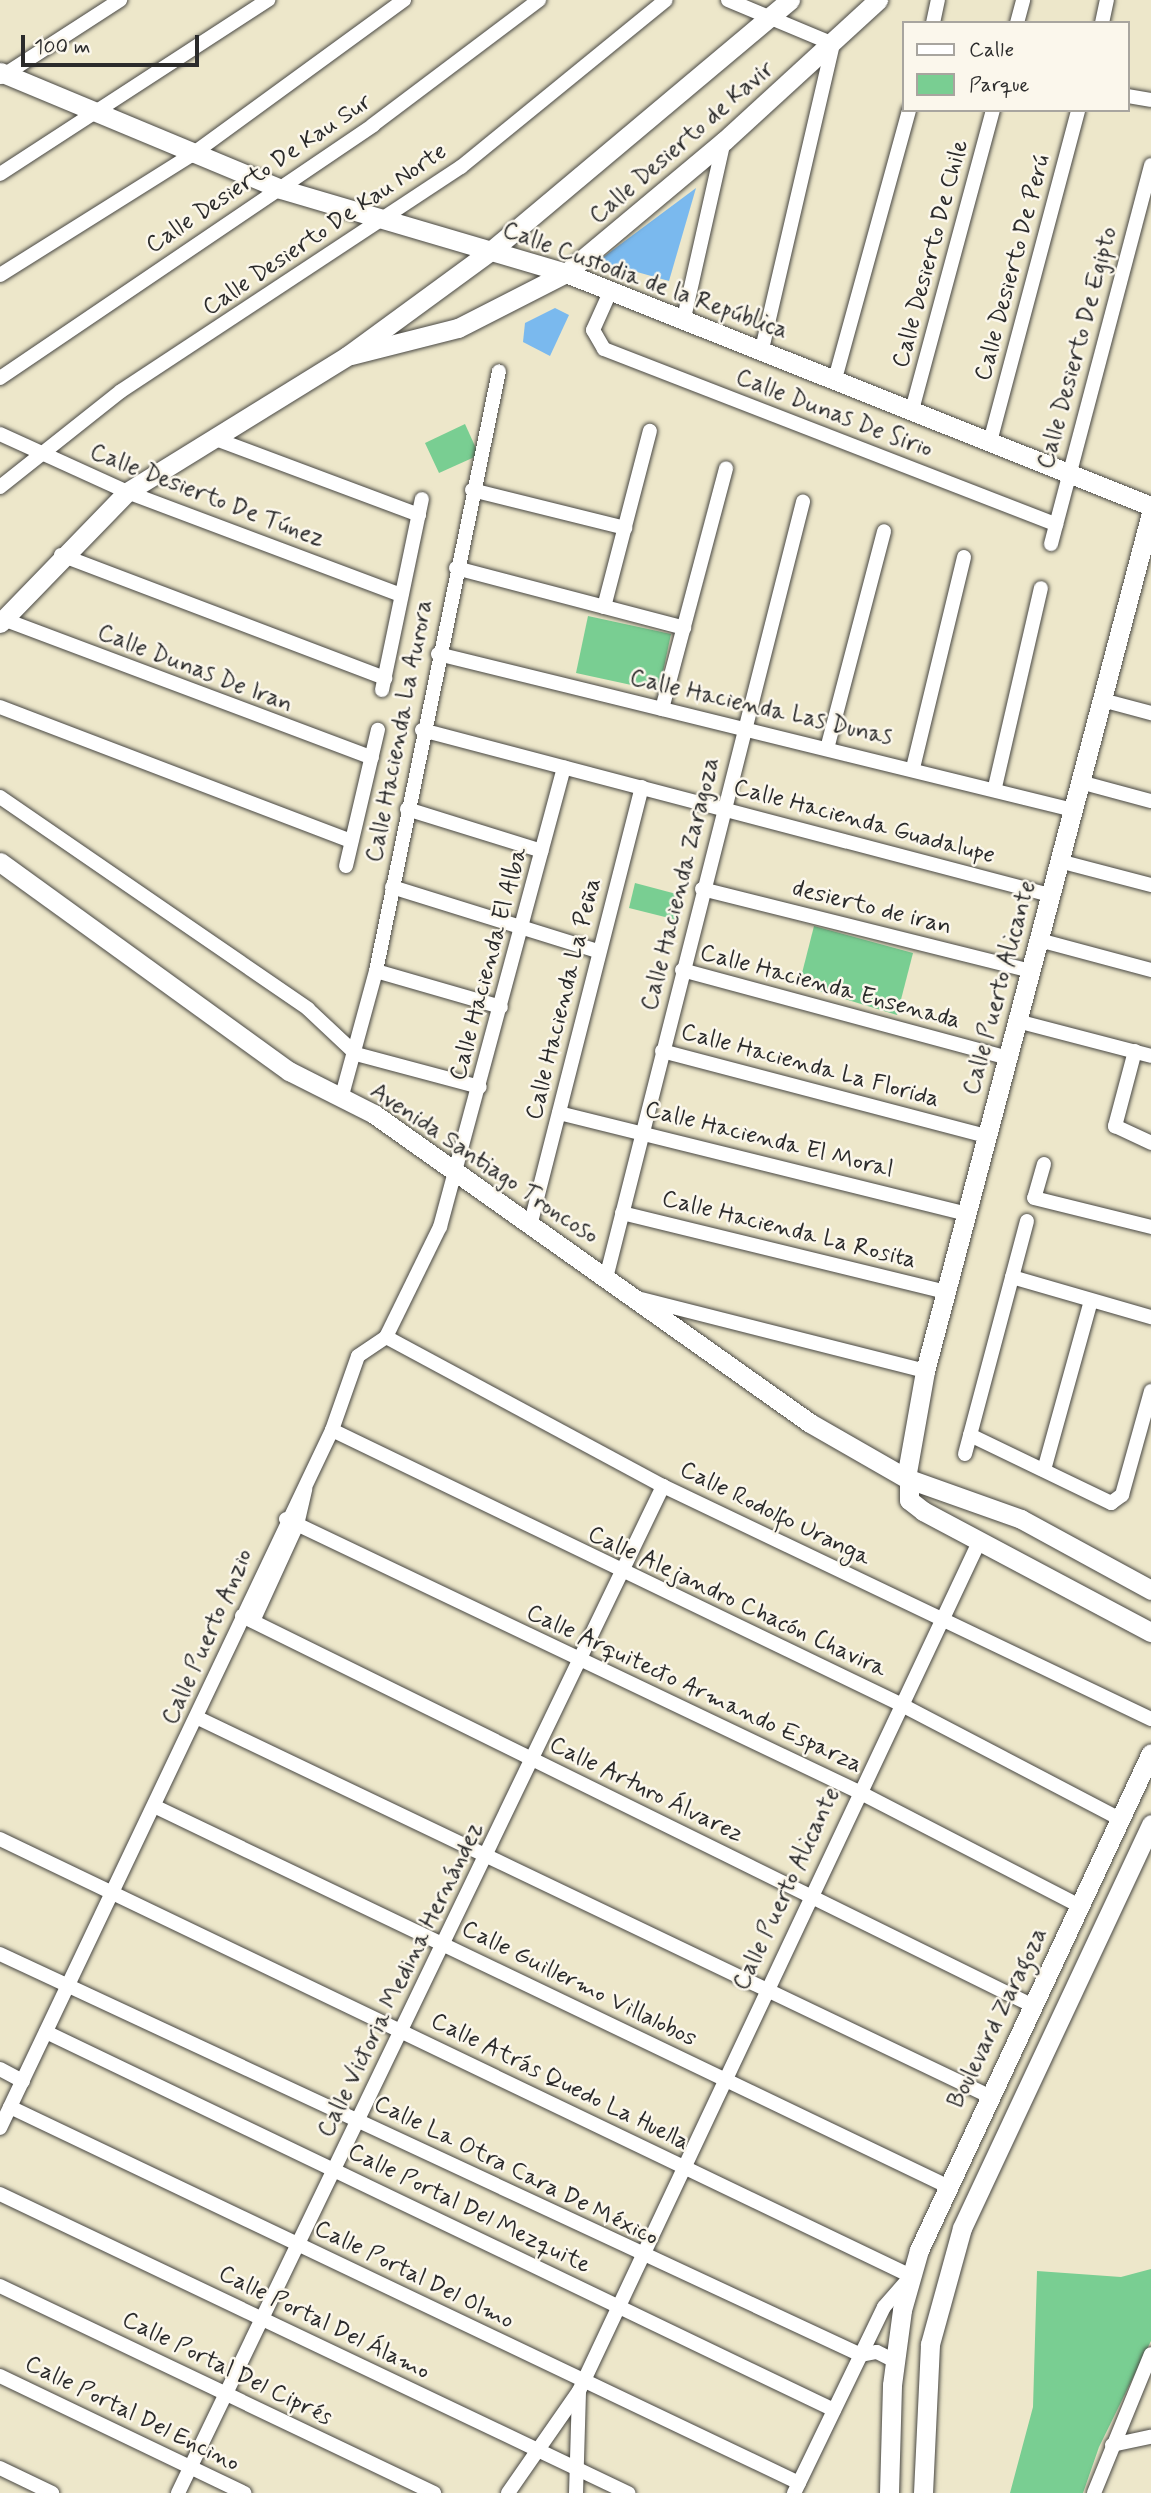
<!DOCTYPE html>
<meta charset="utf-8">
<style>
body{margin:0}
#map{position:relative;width:1151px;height:2493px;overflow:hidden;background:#ede7ca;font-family:Mynerve,sans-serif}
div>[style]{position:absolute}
.green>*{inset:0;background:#79ce92}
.water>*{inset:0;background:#7ab9ee}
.roads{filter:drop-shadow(0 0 2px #484743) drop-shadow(0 0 2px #484743)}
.street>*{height:14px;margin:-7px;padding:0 7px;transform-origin:7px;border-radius:7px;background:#fff}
.secondary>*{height:19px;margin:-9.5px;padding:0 9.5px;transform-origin:9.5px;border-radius:9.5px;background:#fff}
span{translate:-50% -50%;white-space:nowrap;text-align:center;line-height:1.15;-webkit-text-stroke:5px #fbf7ec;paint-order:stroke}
.street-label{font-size:24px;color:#2b2b2b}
.legend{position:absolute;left:902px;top:21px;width:228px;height:91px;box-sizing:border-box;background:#fbf7ec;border:2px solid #a8a59f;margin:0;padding:9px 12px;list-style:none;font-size:21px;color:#2b2b2b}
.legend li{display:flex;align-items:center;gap:14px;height:35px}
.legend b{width:35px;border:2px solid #a8a59f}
.scale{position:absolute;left:21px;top:35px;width:178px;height:32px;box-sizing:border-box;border:4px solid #2b2b2b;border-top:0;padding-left:9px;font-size:21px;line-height:24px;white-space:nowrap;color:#2b2b2b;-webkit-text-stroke:5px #fbf7ec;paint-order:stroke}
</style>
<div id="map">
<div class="green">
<i style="clip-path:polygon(465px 424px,479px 455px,439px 473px,425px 443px)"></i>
<i style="clip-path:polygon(588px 616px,671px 634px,659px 691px,576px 673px)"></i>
<i style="clip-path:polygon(635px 883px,684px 896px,677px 920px,629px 908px)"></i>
<i style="clip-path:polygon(814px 926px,913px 953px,897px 1015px,799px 985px)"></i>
<i style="clip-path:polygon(1151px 2269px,1151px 2341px,1099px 2447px,1083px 2493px,1010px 2493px,1033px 2407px,1037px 2271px,1121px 2277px)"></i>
</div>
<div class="water">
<i style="clip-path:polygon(696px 188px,669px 281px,598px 261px)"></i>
<i style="clip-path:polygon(555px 308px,569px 315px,550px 356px,523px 342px,525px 323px)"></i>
</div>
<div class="roads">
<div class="street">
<i style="left:728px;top:0;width:114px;rotate:22.7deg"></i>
<i style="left:833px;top:44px;width:313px;rotate:103.1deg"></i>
<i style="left:933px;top:23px;width:24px;rotate:-78deg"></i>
<i style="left:1017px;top:23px;width:24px;rotate:-75deg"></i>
<i style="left:1102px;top:23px;width:24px;rotate:-78deg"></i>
<i style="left:1px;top:77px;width:142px;rotate:-32.9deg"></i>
<i style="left:1128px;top:96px;width:23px;rotate:10deg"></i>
<i style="left:0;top:174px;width:320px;rotate:-33deg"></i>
<i style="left:0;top:275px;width:224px;rotate:-32.1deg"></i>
<i style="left:190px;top:156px;width:265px;rotate:-36.1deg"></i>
<i style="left:611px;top:290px;width:44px;rotate:114.2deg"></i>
<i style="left:593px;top:330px;width:22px;rotate:60deg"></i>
<i style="left:604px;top:349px;width:485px;rotate:21.2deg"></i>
<i style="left:684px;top:318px;width:181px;rotate:-77.3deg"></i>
<i style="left:0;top:378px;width:451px;rotate:-34.1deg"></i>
<i style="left:373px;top:125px;width:208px;rotate:-37deg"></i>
<i style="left:835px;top:379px;width:279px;rotate:-74.6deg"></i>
<i style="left:912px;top:410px;width:311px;rotate:-74.9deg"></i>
<i style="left:0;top:434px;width:140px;rotate:24.5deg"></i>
<i style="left:127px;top:492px;width:293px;rotate:20.6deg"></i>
<i style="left:213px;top:438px;width:220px;rotate:20.5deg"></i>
<i style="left:991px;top:438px;width:339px;rotate:-75.1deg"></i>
<i style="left:0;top:487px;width:154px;rotate:-38.4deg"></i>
<i style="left:121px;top:391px;width:407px;rotate:-33.4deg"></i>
<i style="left:461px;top:167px;width:264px;rotate:-39.2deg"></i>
<i style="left:472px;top:490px;width:158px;rotate:13.9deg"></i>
<i style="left:1051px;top:544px;width:392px;rotate:-75.2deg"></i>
<i style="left:61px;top:555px;width:347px;rotate:20.8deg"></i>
<i style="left:456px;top:568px;width:236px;rotate:14.7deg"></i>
<i style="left:604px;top:607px;width:182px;rotate:-75.4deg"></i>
<i style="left:3px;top:619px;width:394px;rotate:20.6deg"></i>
<i style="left:438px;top:654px;width:654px;rotate:13.8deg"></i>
<i style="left:382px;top:690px;width:195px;rotate:-78.2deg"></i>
<i style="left:1102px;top:700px;width:51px;rotate:14.9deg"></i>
<i style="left:0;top:707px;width:376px;rotate:20.9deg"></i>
<i style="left:662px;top:709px;width:249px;rotate:-75.1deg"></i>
<i style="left:422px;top:730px;width:649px;rotate:14.72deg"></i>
<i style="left:828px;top:745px;width:221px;rotate:-75.3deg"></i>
<i style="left:913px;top:768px;width:217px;rotate:-76.4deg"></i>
<i style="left:1080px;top:782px;width:73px;rotate:15deg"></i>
<i style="left:995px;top:787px;width:204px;rotate:-77deg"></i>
<i style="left:0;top:797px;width:374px;rotate:34.5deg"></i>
<i style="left:308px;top:1009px;width:66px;rotate:43.2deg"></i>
<i style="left:356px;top:1054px;width:128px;rotate:14.9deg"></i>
<i style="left:407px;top:809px;width:141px;rotate:17.3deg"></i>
<i style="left:1059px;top:861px;width:95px;rotate:14.6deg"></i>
<i style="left:346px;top:866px;width:140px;rotate:-76.8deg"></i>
<i style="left:392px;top:887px;width:216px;rotate:17.3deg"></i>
<i style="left:702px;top:889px;width:338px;rotate:14deg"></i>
<i style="left:1039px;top:940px;width:116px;rotate:15deg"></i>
<i style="left:682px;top:970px;width:338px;rotate:15.1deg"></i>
<i style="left:376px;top:971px;width:130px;rotate:16.1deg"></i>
<i style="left:1017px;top:1021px;width:138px;rotate:14.6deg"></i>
<i style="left:662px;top:1051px;width:336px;rotate:14.7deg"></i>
<i style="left:1135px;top:1051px;width:78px;rotate:104.9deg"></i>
<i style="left:1115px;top:1126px;width:40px;rotate:25deg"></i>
<i style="left:341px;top:1099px;width:133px;rotate:-74.7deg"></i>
<i style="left:376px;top:971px;width:612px;rotate:-78.41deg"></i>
<i style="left:559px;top:1113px;width:419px;rotate:13.9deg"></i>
<i style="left:1044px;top:1164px;width:35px;rotate:106deg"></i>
<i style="left:1034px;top:1198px;width:121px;rotate:13.9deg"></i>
<i style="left:622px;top:1213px;width:333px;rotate:13.7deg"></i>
<i style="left:531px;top:1222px;width:449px;rotate:-75.7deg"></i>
<i style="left:1012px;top:1277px;width:145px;rotate:16.1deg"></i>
<i style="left:606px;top:1278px;width:801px;rotate:-75.76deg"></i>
<i style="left:641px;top:1299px;width:293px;rotate:14.2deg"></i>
<i style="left:386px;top:1337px;width:315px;rotate:28.3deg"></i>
<i style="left:663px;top:1486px;width:541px;rotate:25.52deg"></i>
<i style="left:332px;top:1430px;width:631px;rotate:25.75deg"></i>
<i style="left:900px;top:1704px;width:248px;rotate:27.6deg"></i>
<i style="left:970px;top:1435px;width:157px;rotate:25.7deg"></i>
<i style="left:1111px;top:1503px;width:14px;rotate:-36deg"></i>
<i style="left:1122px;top:1495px;width:108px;rotate:-74.4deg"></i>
<i style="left:965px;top:1454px;width:241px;rotate:-75.1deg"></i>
<i style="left:1044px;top:1470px;width:175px;rotate:-74.5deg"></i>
<i style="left:286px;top:1519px;width:635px;rotate:25.47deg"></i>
<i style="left:859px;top:1792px;width:249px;rotate:27.3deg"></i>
<i style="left:242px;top:1616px;width:880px;rotate:26.24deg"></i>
<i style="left:253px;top:1621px;width:106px;rotate:-65.4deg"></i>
<i style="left:297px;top:1525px;width:37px;rotate:-77deg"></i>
<i style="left:198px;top:1718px;width:874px;rotate:25.54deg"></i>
<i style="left:156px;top:1807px;width:875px;rotate:25.6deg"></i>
<i style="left:0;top:1839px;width:1010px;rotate:25.63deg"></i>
<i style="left:911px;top:2276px;width:41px;rotate:131.1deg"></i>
<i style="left:884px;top:2307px;width:207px;rotate:115.8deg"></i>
<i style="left:0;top:1954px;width:950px;rotate:24.97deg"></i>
<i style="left:46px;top:2032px;width:874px;rotate:25.63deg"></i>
<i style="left:0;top:2069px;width:26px;rotate:28deg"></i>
<i style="left:10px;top:2107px;width:874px;rotate:25.48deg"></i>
<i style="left:0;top:2128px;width:773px;rotate:-64.56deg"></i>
<i style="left:332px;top:1430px;width:78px;rotate:-70.6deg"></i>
<i style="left:358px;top:1356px;width:34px;rotate:-34deg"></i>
<i style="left:386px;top:1337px;width:123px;rotate:-63.9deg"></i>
<i style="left:440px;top:1227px;width:476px;rotate:-74.9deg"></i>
<i style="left:0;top:2194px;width:696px;rotate:25.46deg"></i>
<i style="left:0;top:2286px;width:481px;rotate:25.5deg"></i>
<i style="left:861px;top:2355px;width:16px;rotate:-11deg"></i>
<i style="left:877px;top:2352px;width:20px;rotate:27deg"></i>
<i style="left:0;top:2376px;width:271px;rotate:25.6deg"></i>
<i style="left:1112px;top:2445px;width:40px;rotate:-12deg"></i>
<i style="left:0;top:2468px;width:58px;rotate:25.7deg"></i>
<i style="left:178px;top:2493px;width:1118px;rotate:-64.28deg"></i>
<i style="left:508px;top:2493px;width:124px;rotate:-55.2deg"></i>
<i style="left:579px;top:2391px;width:939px;rotate:-64.77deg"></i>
<i style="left:576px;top:2493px;width:100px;rotate:-88.3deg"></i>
<i style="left:1094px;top:2493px;width:150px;rotate:-67.7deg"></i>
</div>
<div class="secondary">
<i style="left:0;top:72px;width:304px;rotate:22.6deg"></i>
<i style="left:281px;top:189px;width:297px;rotate:16.4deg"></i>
<i style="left:566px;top:273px;width:630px;rotate:21.72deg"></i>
<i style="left:351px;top:355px;width:110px;rotate:-14.2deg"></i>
<i style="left:458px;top:328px;width:121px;rotate:-27deg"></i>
<i style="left:566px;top:273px;width:206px;rotate:-39.9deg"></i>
<i style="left:724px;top:141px;width:209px;rotate:-42.5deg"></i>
<i style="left:0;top:623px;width:182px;rotate:-45.9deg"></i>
<i style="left:127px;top:492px;width:259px;rotate:-31.7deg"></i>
<i style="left:347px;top:356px;width:180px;rotate:-36.2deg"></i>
<i style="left:492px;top:250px;width:389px;rotate:-40deg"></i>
<i style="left:0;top:862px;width:357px;rotate:35.9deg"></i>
<i style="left:289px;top:1071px;width:95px;rotate:26.8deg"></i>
<i style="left:374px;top:1114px;width:534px;rotate:35.33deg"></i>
<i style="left:810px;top:1423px;width:111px;rotate:29.8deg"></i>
<i style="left:906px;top:1478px;width:122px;rotate:19.6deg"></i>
<i style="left:1021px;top:1519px;width:148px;rotate:28.6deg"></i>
<i style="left:906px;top:1478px;width:109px;rotate:-79.9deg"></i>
<i style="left:925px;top:1371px;width:887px;rotate:-75.24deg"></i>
<i style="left:909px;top:1479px;width:21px;rotate:90deg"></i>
<i style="left:909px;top:1500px;width:18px;rotate:38deg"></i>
<i style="left:923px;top:1511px;width:258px;rotate:28deg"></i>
<i style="left:889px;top:2493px;width:108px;rotate:-88.4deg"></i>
<i style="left:892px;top:2385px;width:76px;rotate:-82.4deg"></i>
<i style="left:902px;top:2310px;width:62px;rotate:-74.2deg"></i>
<i style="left:919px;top:2250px;width:548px;rotate:-64.98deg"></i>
<i style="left:923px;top:2493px;width:149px;rotate:-87.3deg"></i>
<i style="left:930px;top:2344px;width:120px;rotate:-74.6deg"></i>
<i style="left:962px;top:2228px;width:446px;rotate:-64.9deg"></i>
</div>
</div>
<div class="street-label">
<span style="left:682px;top:143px;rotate:-41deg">Calle Desierto de Kavir</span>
<span style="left:259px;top:174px;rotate:-34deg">Calle Desierto De Kau Sur</span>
<span style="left:325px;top:230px;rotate:-34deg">Calle Desierto De Kau Norte</span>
<span style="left:931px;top:254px;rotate:-75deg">Calle Desierto De Chile</span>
<span style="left:1013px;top:268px;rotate:-75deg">Calle Desierto De Perú</span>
<span style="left:645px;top:281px;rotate:20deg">Calle Custodia de la República</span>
<span style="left:1078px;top:348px;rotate:-75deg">Calle Desierto De Egipto</span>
<span style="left:834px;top:414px;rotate:21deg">Calle Dunas De Sirio</span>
<span style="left:207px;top:496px;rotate:21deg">Calle Desierto De Túnez</span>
<span style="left:195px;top:669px;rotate:21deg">Calle Dunas De Iran</span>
<span style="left:761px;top:708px;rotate:13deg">Calle Hacienda Las Dunas</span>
<span style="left:400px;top:731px;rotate:-79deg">Calle Hacienda La Aurora</span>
<span style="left:864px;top:822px;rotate:15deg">Calle Hacienda Guadalupe</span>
<span style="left:681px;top:884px;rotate:-76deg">Calle Hacienda Zaragoza</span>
<span style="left:872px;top:908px;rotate:14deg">desierto de iran</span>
<span style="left:489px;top:964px;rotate:-75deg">Calle Hacienda El Alba</span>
<span style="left:830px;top:987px;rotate:15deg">Calle Hacienda Ensenada</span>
<span style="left:1000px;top:988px;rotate:-75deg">Calle Puerto Alicante</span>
<span style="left:564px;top:999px;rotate:-76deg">Calle Hacienda La Peña</span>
<span style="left:810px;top:1066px;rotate:15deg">Calle Hacienda La Florida</span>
<span style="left:769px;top:1140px;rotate:14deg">Calle Hacienda El Moral</span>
<span style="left:484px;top:1164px;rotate:34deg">Avenida Santiago Troncoso</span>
<span style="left:789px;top:1230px;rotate:14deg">Calle Hacienda La Rosita</span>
<span style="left:775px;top:1514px;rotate:26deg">Calle Rodolfo Uranga</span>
<span style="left:737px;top:1602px;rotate:25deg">Calle Alejandro Chacón Chavira</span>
<span style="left:208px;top:1637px;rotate:-66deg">Calle Puerto Anzio</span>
<span style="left:694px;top:1689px;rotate:25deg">Calle Arquitecto Armando Esparza</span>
<span style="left:646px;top:1790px;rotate:26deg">Calle Arturo Álvarez</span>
<span style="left:787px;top:1889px;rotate:-65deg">Calle Puerto Alicante</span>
<span style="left:401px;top:1980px;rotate:-64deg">Calle Victoria Medina Hernández</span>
<span style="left:579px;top:1984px;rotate:26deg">Calle Guillermo Villalobos</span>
<span style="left:998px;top:2018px;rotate:-64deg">Boulevard Zaragoza</span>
<span style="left:560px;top:2082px;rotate:26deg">Calle Atrás Quedo La Huella</span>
<span style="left:516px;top:2171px;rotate:26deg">Calle La Otra Cara De México</span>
<span style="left:469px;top:2209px;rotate:26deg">Calle Portal Del Mezquite</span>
<span style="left:414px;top:2275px;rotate:26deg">Calle Portal Del Olmo</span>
<span style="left:324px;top:2323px;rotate:26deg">Calle Portal Del Álamo</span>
<span style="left:227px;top:2369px;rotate:26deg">Calle Portal Del Ciprés</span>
<span style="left:132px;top:2414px;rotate:26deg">Calle Portal Del Encino</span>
</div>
<ul class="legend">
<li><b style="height:9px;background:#fff"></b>Calle</li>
<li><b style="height:19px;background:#79ce92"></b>Parque</li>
</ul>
<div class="scale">100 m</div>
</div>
